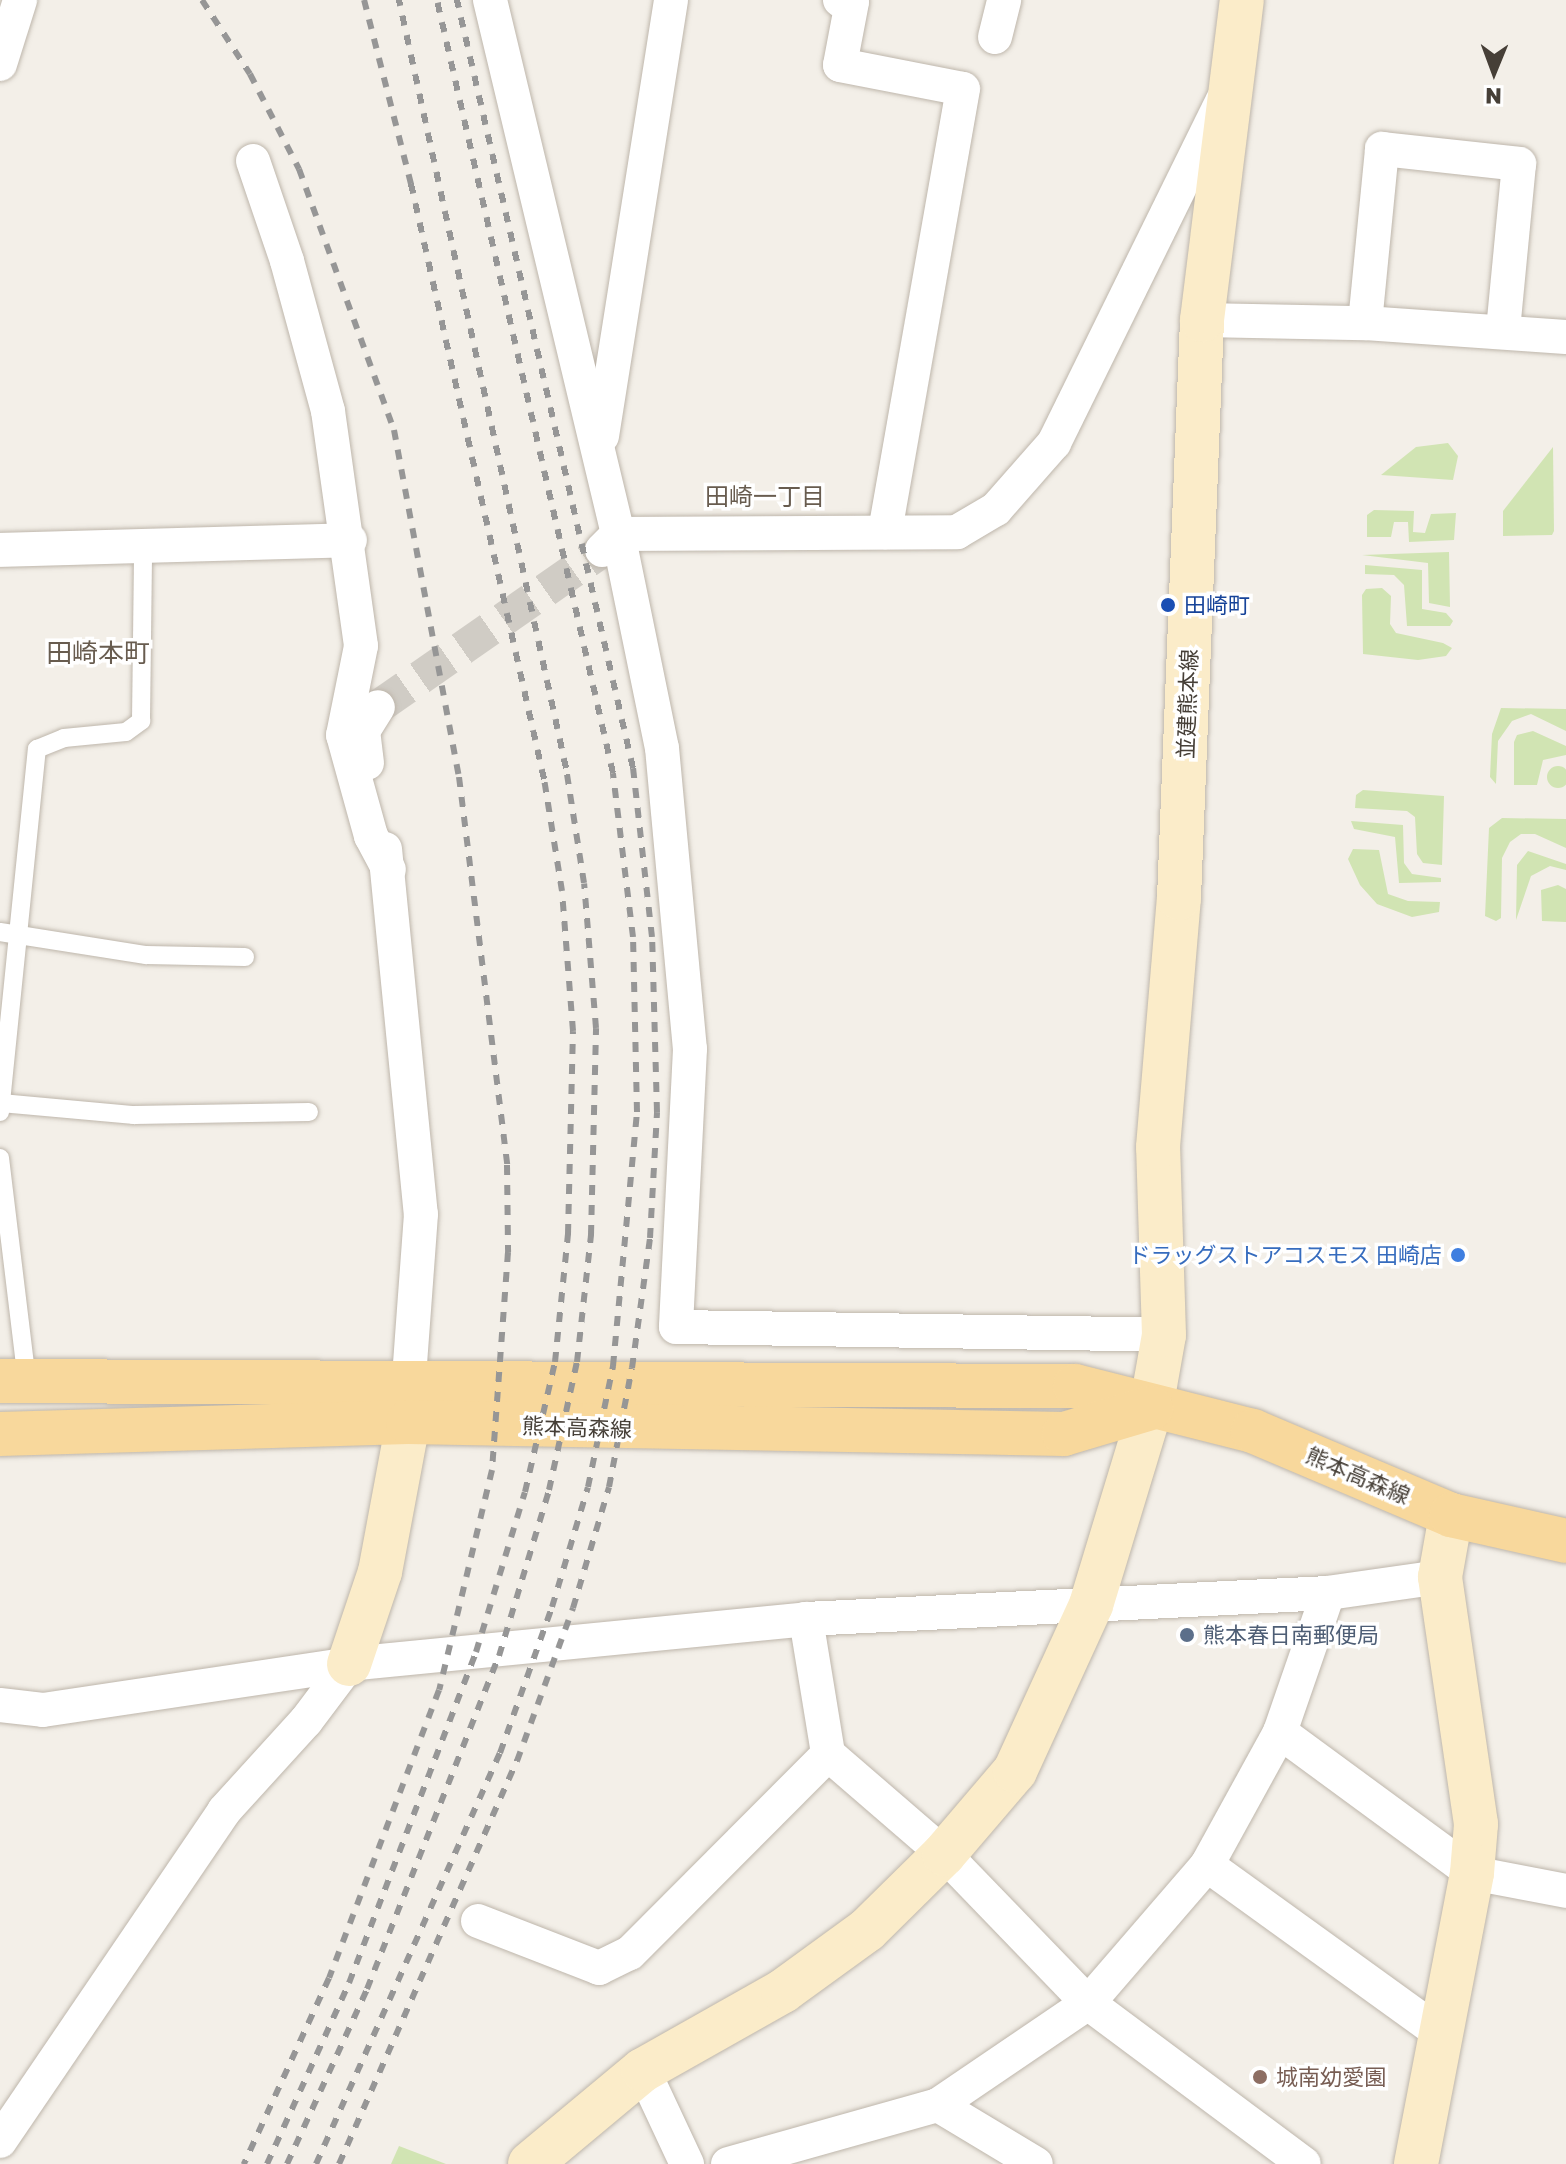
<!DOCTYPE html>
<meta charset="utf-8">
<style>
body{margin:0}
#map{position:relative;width:1566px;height:2164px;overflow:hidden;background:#f3efe8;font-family:"Golos Text","Noto Sans JP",sans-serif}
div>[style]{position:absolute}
.green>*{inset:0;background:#d1e4b3}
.round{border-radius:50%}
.street-tunnel>*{height:34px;margin-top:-17px;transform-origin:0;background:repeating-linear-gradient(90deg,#d0ccc5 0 34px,transparent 0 51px)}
.roads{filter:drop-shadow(0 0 2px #beb6ab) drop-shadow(0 0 2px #beb6ab)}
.lane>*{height:18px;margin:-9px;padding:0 9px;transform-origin:9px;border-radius:9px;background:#fff}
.street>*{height:34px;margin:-17px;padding:0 17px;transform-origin:17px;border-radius:17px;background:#fff}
.secondary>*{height:44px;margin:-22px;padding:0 22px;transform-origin:22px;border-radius:22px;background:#fbecc9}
.primary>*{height:44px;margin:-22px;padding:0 22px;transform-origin:22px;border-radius:22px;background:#f8d89c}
.rail>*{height:6px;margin-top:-3px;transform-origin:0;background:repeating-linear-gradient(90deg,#969696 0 10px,transparent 0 20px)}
.dots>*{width:22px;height:22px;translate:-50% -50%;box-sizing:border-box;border:4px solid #fff;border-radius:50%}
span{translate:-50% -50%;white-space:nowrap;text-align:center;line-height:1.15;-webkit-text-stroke:7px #fff;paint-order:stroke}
.transit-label{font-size:22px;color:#164399}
.left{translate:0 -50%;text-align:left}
.street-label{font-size:22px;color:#463f37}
.shop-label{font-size:22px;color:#366cbe}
.right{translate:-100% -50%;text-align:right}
.service-label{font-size:22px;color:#4e5e75}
.education-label{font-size:22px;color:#785e54}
.neighbourhood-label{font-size:24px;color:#685c4f}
.quarter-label{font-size:26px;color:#685c4f}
.north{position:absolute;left:1454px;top:32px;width:80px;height:80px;-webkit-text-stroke:6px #fff;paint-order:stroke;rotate:181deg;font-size:22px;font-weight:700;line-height:32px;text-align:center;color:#463f37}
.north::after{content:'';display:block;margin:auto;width:28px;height:36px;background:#463f37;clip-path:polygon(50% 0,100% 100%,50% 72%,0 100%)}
</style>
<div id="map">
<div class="green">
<i style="clip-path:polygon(1448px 443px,1458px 456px,1453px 480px,1381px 475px,1416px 447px)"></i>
<i style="clip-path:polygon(1553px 447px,1554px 531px,1552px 535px,1503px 536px,1503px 511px)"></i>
<i style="clip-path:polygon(1374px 510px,1414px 511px,1413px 532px,1425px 533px,1431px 514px,1456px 513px,1454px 540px,1409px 542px,1408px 522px,1394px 522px,1391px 537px,1367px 537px,1367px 515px)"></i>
<i style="clip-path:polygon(1449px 552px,1450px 607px,1429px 603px,1428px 563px,1362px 555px)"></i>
<i style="clip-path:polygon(1365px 565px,1422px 570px,1422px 609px,1446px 613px,1453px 621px,1450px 626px,1407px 626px,1404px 585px,1394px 575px,1365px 574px)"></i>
<i style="clip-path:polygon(1382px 588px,1391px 596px,1390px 624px,1396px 633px,1443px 643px,1452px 648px,1446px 656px,1418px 660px,1363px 654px,1362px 595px,1366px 589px)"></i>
<i style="clip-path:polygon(1501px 708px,1566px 709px,1566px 731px,1531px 714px,1512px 721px,1498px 741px,1496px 784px,1490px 777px,1492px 734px)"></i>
<i style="clip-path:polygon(1533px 731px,1566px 746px,1566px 755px,1543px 760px,1537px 785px,1514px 785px,1514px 742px,1517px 735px)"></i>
<i class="round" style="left:1547px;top:766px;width:22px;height:22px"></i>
<i style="clip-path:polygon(1363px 790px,1444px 796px,1442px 865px,1423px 863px,1417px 854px,1415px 817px,1407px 811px,1355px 808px,1356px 795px)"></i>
<i style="clip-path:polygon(1502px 818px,1566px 819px,1566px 848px,1535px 834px,1521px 834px,1510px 842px,1502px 858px,1501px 918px,1496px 921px,1485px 916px,1489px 828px)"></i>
<i style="clip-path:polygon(1351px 821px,1403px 825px,1404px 863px,1412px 874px,1441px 878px,1441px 882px,1399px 883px,1395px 837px,1354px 829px)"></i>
<i style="clip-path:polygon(1353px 849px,1379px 850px,1388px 894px,1408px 901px,1440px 902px,1439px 912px,1412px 917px,1377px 904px,1360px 885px,1348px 859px)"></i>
<i style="clip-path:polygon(1528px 851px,1566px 864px,1566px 870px,1550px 866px,1531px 876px,1516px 920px,1517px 865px)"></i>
<i style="clip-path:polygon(1558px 885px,1566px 889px,1566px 922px,1542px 921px,1541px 890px)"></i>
<i style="clip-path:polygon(399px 2146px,446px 2164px,391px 2164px)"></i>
</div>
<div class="street-tunnel">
<i style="left:378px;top:707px;width:269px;rotate:-34.9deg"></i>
</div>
<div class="roads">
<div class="lane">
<i style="left:0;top:932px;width:148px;rotate:9deg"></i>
<i style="left:146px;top:955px;width:99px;rotate:1.2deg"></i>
<i style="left:1px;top:1103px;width:134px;rotate:5.2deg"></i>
<i style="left:134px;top:1115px;width:175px;rotate:-1deg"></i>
<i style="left:0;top:1112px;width:365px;rotate:-84.2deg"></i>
<i style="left:37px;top:749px;width:29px;rotate:-22deg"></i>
<i style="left:64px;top:738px;width:62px;rotate:-5.5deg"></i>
<i style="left:126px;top:732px;width:19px;rotate:-36deg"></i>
<i style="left:141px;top:721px;width:172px;rotate:-89.3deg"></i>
<i style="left:0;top:1158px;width:224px;rotate:83.1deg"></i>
</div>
<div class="street">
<i style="left:490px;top:0;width:549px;rotate:76.52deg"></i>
<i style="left:618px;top:534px;width:218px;rotate:78.4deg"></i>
<i style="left:662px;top:748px;width:302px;rotate:84.7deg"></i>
<i style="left:690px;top:1049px;width:278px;rotate:92.9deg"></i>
<i style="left:676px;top:1327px;width:488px;rotate:0.9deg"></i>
<i style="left:840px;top:0;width:12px;rotate:9deg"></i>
<i style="left:852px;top:2px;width:64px;rotate:100.8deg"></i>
<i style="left:840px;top:65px;width:125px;rotate:11deg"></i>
<i style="left:963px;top:89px;width:450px;rotate:100deg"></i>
<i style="left:995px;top:37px;width:38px;rotate:-76deg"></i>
<i style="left:0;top:64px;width:67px;rotate:-72.6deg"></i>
<i style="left:253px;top:161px;width:106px;rotate:71.2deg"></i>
<i style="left:287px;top:261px;width:156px;rotate:74.7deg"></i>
<i style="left:328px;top:411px;width:237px;rotate:82deg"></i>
<i style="left:361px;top:646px;width:91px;rotate:101.4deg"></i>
<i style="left:343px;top:735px;width:105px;rotate:74.5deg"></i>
<i style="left:371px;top:836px;width:38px;rotate:62deg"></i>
<i style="left:1202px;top:320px;width:163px;rotate:1.1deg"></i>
<i style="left:1365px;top:323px;width:201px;rotate:4deg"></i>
<i style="left:1365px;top:323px;width:175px;rotate:-84.4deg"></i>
<i style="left:1382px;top:149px;width:138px;rotate:6.2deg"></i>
<i style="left:1519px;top:164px;width:168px;rotate:95.5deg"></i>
<i style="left:602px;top:436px;width:441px;rotate:-81deg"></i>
<i style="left:0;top:550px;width:350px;rotate:-1.6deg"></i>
<i style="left:602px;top:550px;width:23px;rotate:-45deg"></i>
<i style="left:618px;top:534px;width:339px;rotate:-0.3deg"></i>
<i style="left:957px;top:532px;width:45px;rotate:-30.5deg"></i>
<i style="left:996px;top:509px;width:88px;rotate:-48.7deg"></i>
<i style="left:1054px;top:443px;width:381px;rotate:-63.8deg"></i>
<i style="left:367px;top:763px;width:32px;rotate:-97deg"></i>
<i style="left:363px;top:731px;width:28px;rotate:-58deg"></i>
<i style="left:385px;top:849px;width:367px;rotate:84.4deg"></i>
<i style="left:421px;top:1214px;width:165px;rotate:94.2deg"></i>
<i style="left:806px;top:1619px;width:137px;rotate:80.7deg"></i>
<i style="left:828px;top:1754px;width:153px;rotate:40.8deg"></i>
<i style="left:944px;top:1854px;width:207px;rotate:46deg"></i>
<i style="left:1088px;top:2003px;width:269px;rotate:36.7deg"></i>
<i style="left:0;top:1705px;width:43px;rotate:6.6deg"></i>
<i style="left:43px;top:1710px;width:309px;rotate:-8.5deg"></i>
<i style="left:349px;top:1664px;width:459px;rotate:-5.6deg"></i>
<i style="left:806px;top:1619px;width:523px;rotate:-2.85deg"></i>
<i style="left:1328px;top:1593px;width:113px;rotate:-8.1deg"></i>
<i style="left:1280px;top:1732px;width:238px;rotate:36.3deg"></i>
<i style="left:1472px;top:1873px;width:96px;rotate:10.8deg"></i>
<i style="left:1207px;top:1865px;width:291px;rotate:35.8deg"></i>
<i style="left:478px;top:1921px;width:130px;rotate:21.2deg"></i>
<i style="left:599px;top:1968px;width:34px;rotate:-26deg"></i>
<i style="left:630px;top:1953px;width:281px;rotate:-45.1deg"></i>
<i style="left:643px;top:2070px;width:104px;rotate:64.9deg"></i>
<i style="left:938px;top:2105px;width:114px;rotate:31deg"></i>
<i style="left:0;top:2141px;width:399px;rotate:-55.8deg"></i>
<i style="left:224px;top:1811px;width:122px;rotate:-47.7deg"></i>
<i style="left:306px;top:1721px;width:71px;rotate:-53deg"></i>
<i style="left:728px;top:2164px;width:218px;rotate:-15.7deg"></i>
<i style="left:938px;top:2105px;width:181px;rotate:-34.2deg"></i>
<i style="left:1088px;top:2003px;width:182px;rotate:-49.2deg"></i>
<i style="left:1207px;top:1865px;width:152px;rotate:-61.2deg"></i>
<i style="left:1280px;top:1732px;width:147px;rotate:-70.9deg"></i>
</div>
<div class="secondary">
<i style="left:349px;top:1664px;width:97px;rotate:-71.4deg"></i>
<i style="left:380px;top:1572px;width:153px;rotate:-79.4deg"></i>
<i style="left:408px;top:1422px;width:37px;rotate:-88deg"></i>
<i style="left:530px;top:2164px;width:147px;rotate:-39.8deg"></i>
<i style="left:643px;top:2070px;width:161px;rotate:-29.4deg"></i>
<i style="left:783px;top:1991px;width:104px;rotate:-36deg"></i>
<i style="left:867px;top:1930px;width:108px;rotate:-44.6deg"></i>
<i style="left:944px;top:1854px;width:109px;rotate:-49.5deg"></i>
<i style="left:1015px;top:1771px;width:183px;rotate:-65.4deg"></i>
<i style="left:1091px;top:1605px;width:206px;rotate:-73.1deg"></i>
<i style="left:1151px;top:1408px;width:74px;rotate:-79.9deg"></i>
<i style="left:1164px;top:1335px;width:188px;rotate:-91.8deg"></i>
<i style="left:1158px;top:1147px;width:250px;rotate:-85.2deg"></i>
<i style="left:1179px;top:898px;width:578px;rotate:-87.72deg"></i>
<i style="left:1202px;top:320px;width:322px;rotate:-82.9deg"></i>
<i style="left:1416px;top:2164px;width:296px;rotate:-79.1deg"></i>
<i style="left:1472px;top:1873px;width:49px;rotate:-85.3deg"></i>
<i style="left:1476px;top:1824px;width:250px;rotate:-98.3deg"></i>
<i style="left:1440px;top:1577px;width:63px;rotate:-79.9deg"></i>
</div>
<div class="primary">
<i style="left:0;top:1381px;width:1075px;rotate:0.27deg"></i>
<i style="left:1075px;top:1386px;width:184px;rotate:14.2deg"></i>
<i style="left:1253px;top:1431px;width:215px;rotate:23deg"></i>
<i style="left:1451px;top:1515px;width:118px;rotate:12.7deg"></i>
<i style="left:0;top:1434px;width:408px;rotate:-1.7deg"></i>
<i style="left:408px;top:1422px;width:656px;rotate:1.05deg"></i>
<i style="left:1064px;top:1434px;width:91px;rotate:-16.6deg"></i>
</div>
</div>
<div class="rail">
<i style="left:202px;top:0;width:88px;rotate:57deg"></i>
<i style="left:250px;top:74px;width:107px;rotate:62.7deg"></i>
<i style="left:299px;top:169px;width:278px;rotate:70deg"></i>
<i style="left:394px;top:430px;width:353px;rotate:79.4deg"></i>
<i style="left:459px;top:777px;width:391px;rotate:82.9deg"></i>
<i style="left:507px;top:1165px;width:87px;rotate:89.3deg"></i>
<i style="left:508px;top:1252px;width:219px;rotate:94.2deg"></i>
<i style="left:492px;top:1470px;width:226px;rotate:103.5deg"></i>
<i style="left:439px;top:1690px;width:308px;rotate:110.9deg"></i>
<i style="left:329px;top:1978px;width:205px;rotate:114.6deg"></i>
<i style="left:267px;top:2164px;width:199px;rotate:-65.6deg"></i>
<i style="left:349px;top:1983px;width:355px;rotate:-69deg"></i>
<i style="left:476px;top:1652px;width:167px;rotate:-73deg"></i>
<i style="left:525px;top:1492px;width:133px;rotate:-77deg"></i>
<i style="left:555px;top:1362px;width:129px;rotate:-84.2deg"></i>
<i style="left:568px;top:1234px;width:203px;rotate:-88.6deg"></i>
<i style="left:573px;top:1031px;width:140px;rotate:-94.5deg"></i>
<i style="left:562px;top:891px;width:113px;rotate:-99.1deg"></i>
<i style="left:544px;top:779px;width:610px;rotate:-102.6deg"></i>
<i style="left:411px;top:184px;width:190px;rotate:-104.3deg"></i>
<i style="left:287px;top:2164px;width:192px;rotate:-65.4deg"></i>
<i style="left:367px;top:1989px;width:358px;rotate:-68.4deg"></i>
<i style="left:499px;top:1656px;width:173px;rotate:-73.2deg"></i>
<i style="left:549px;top:1490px;width:131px;rotate:-77.7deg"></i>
<i style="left:577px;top:1362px;width:128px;rotate:-83.7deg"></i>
<i style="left:591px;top:1235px;width:207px;rotate:-88.6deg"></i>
<i style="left:596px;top:1028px;width:145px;rotate:-94.7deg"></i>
<i style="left:584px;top:883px;width:116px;rotate:-98.9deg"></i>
<i style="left:566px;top:768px;width:786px;rotate:-102.27deg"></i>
<i style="left:316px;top:2164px;width:450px;rotate:-65.9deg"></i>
<i style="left:500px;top:1753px;width:155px;rotate:-70.4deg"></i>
<i style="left:552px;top:1607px;width:125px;rotate:-73.3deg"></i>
<i style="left:588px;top:1487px;width:124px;rotate:-78.3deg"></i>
<i style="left:613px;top:1366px;width:255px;rotate:-84.6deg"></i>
<i style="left:637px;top:1112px;width:175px;rotate:-91.3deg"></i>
<i style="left:633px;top:937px;width:165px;rotate:-97deg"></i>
<i style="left:613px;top:773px;width:793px;rotate:-102.83deg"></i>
<i style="left:339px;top:2164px;width:441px;rotate:-66.2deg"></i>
<i style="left:517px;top:1761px;width:163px;rotate:-69.9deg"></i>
<i style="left:573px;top:1608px;width:126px;rotate:-73.4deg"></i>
<i style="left:609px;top:1487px;width:121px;rotate:-79.1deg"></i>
<i style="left:632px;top:1368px;width:131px;rotate:-82.1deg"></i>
<i style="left:650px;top:1238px;width:126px;rotate:-86.8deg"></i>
<i style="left:657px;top:1112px;width:175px;rotate:-91.6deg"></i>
<i style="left:652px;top:937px;width:170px;rotate:-96.4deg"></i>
<i style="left:633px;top:768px;width:788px;rotate:-102.91deg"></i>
</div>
<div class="dots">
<i style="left:1168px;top:605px;background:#1a4fb4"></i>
<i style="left:1458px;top:1255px;background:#3f7fe0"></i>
<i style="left:1187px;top:1635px;background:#5c6f8a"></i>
<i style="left:1260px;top:2077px;background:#8d6e63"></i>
</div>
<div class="transit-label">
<span class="left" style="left:1184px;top:605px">田崎町</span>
</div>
<div class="street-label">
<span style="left:1187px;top:704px;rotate:-88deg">並建熊本線</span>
<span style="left:577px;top:1427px;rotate:2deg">熊本高森線</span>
<span style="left:1358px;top:1475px;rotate:23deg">熊本高森線</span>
</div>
<div class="shop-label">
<span class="right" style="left:1442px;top:1255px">ドラッグストアコスモス 田崎店</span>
</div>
<div class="service-label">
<span class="left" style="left:1203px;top:1635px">熊本春日南郵便局</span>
</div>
<div class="education-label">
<span class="left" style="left:1276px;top:2077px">城南幼愛園</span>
</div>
<div class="neighbourhood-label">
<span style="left:765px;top:496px">田崎一丁目</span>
</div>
<div class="quarter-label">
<span style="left:98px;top:653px">田崎本町</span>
</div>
<div class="north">N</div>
</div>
